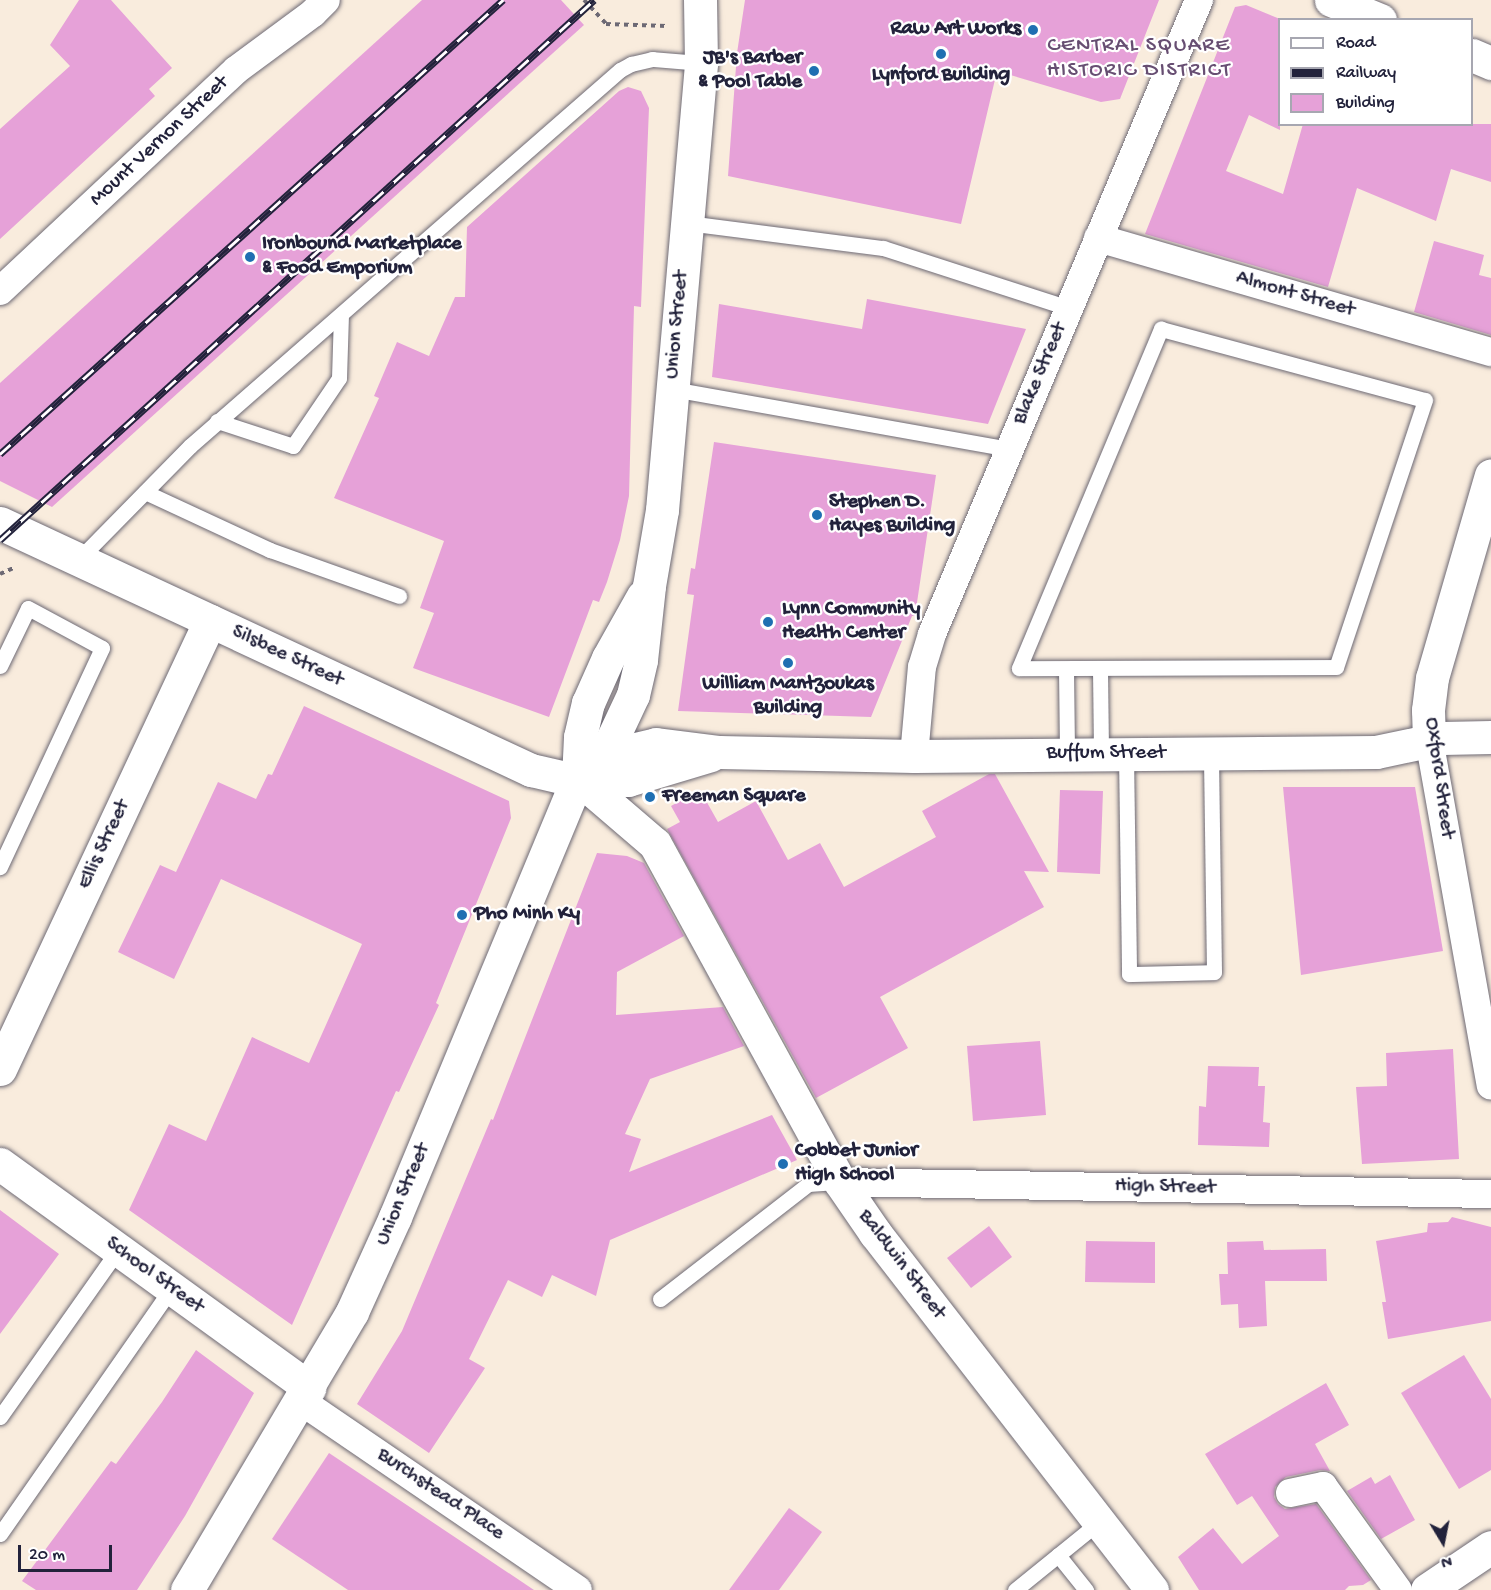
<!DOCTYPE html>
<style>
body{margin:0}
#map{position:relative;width:1491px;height:1590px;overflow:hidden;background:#f9ecdd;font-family:"Gochi Hand",sans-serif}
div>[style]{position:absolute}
.building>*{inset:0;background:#e6a1d8}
.path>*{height:4px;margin-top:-2px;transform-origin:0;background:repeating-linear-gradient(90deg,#6d6974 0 4.5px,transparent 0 9px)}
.roads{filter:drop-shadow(0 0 2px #6d6974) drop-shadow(0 0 2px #6d6974)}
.service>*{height:15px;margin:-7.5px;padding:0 7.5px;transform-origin:7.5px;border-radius:7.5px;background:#fff}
.minor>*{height:28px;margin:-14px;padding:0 14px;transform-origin:14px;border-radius:14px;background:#fff}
.tertiary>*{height:33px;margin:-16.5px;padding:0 16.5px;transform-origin:16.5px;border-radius:16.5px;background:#fff}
.secondary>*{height:33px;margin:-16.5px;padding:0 16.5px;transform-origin:16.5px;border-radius:16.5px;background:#fff}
.rail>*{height:7px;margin-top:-3.5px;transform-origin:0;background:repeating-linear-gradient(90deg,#fff 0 14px,#22223b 0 28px);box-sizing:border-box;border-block:2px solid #22223b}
.dots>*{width:16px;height:16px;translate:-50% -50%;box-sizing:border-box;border:3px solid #fff;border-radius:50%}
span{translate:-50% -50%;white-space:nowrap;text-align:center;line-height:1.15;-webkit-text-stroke:4.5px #fff;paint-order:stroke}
.poi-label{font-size:21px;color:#22223b;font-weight:700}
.right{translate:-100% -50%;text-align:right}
.left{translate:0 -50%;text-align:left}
.street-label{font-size:21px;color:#22223b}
.neighbourhood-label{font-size:22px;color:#674e72;letter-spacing:1.5px}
.legend{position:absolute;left:1278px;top:18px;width:195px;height:108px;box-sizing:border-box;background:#fff;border:2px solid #a7a7b1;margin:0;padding:8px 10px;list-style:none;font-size:18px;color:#22223b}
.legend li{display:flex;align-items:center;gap:12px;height:30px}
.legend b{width:30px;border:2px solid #a7a7b1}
.north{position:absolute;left:1413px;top:1512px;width:60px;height:60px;-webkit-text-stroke:4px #fff;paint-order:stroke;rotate:170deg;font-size:16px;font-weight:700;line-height:24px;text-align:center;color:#22223b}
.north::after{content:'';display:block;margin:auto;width:21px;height:27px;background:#22223b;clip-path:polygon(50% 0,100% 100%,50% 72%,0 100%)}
.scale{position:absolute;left:18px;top:1545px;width:94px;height:27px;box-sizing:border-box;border:3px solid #22223b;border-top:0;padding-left:8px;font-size:18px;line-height:21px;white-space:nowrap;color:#22223b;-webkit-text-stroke:4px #fff;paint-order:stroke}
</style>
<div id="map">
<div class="building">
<i style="clip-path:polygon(79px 0,111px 0,172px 68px,149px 89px,155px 96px,0 239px,0 129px,70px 66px,50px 45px)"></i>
<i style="clip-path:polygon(422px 0,561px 0,584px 25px,52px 507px,0 481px,0 383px)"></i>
<i style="clip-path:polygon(745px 0,1159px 0,1120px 99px,1101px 102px,997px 71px,961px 224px,728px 176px,737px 53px)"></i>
<i style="clip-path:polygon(1246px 5px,1280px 19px,1280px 130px,1249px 115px,1226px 171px,1283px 194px,1303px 124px,1491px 124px,1491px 182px,1451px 169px,1436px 221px,1357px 188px,1328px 287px,1145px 234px,1235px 7px)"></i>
<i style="clip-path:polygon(628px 87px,641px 91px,649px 108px,641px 307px,634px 306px,629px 496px,620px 540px,607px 582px,599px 602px,593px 600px,549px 717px,413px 668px,434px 613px,420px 608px,444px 541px,334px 498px,379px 398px,374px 396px,397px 342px,429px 356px,455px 297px,465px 297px,467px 227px,619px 91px)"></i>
<i style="clip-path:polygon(1434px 241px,1484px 255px,1479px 275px,1491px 278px,1491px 335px,1414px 312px)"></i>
<i style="clip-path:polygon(867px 299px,1026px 329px,988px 424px,712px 377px,719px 304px,862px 329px)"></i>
<i style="clip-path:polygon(714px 442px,936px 475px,915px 616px,912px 616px,871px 717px,678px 711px,694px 595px,687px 594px,691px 568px,695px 569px)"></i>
<i style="clip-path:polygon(304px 706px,509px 801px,511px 818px,436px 1003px,439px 1005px,399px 1092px,396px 1091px,292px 1325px,129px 1210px,169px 1124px,206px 1141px,252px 1037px,309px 1063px,362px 944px,221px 879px,174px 979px,118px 952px,160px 865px,176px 872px,218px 782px,256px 799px,268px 774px,272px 775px)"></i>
<i style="clip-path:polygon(989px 774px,995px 774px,1049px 872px,1024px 871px,1044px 907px,880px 997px,908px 1048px,816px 1098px,667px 829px,680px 822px,671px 806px,700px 790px,718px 822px,756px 801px,788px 860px,820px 843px,844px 887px,936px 837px,922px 811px)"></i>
<i style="clip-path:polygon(1283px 787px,1415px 787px,1443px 951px,1301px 975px)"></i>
<i style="clip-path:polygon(1060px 790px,1103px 791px,1100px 874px,1057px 872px)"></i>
<i style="clip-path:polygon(597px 853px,627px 856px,644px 863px,684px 936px,617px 972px,616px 1015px,723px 1007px,744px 1046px,650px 1079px,625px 1134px,641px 1139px,629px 1172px,772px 1115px,797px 1160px,610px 1240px,596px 1296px,552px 1275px,542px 1297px,508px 1280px,469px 1359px,485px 1368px,429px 1453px,357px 1404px,402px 1331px,491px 1119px,493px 1120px)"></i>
<i style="clip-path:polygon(1040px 1041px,1046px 1115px,973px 1121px,967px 1046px)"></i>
<i style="clip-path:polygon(1453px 1049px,1459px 1159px,1362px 1164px,1356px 1087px,1387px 1086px,1386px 1053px)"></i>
<i style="clip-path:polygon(1208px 1066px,1259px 1067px,1258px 1086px,1265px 1086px,1263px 1122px,1270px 1123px,1269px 1147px,1198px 1145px,1199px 1106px,1206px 1107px)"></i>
<i style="clip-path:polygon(0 1210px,59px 1254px,0 1334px)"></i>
<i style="clip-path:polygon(1452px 1217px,1491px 1227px,1491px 1321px,1388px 1339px,1382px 1302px,1386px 1302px,1376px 1241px,1427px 1232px,1428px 1223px,1448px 1222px)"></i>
<i style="clip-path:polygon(989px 1226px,1012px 1257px,971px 1288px,947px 1258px)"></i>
<i style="clip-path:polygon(1086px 1241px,1155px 1242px,1155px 1283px,1085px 1282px)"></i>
<i style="clip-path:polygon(1263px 1241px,1264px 1250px,1326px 1249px,1327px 1281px,1265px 1281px,1267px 1326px,1239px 1328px,1238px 1304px,1221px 1305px,1219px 1274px,1228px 1274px,1227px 1242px)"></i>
<i style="clip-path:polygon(196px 1350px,254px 1393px,185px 1516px,137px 1590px,36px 1590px,22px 1581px,111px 1461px,116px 1464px,162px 1402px)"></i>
<i style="clip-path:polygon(1464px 1355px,1491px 1399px,1491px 1470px,1459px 1489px,1401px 1393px)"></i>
<i style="clip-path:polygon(1326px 1383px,1349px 1425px,1315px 1444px,1330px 1471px,1320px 1470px,1286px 1477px,1275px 1487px,1274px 1497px,1278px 1504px,1285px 1509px,1316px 1504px,1371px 1580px,1363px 1585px,1349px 1586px,1345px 1590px,1199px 1590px,1178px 1557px,1213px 1528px,1242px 1564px,1279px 1536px,1252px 1496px,1237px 1505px,1205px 1454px)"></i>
<i style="clip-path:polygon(329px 1453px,534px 1590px,348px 1590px,272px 1539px)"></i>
<i style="clip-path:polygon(1390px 1475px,1415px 1520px,1381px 1539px,1347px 1491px,1371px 1477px,1375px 1484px)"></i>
<i style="clip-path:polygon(789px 1508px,822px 1532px,779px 1590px,729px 1590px)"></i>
</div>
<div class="path">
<i style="left:584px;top:0;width:33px;rotate:47deg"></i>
<i style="left:606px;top:24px;width:61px;rotate:1.9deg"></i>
<i style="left:0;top:574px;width:17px;rotate:-24deg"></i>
</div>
<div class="roads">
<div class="service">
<i style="left:687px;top:223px;width:198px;rotate:7.3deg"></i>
<i style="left:883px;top:248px;width:195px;rotate:17.9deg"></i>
<i style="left:1161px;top:329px;width:273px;rotate:15.1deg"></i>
<i style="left:1425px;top:400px;width:281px;rotate:108.4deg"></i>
<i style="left:1336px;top:667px;width:317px;rotate:179.8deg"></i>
<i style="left:1019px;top:668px;width:368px;rotate:-67.3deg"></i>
<i style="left:672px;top:389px;width:343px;rotate:10.1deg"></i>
<i style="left:217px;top:421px;width:80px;rotate:18.2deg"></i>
<i style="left:293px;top:446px;width:82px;rotate:-55.9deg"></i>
<i style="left:339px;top:378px;width:63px;rotate:-88.2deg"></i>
<i style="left:145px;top:492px;width:138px;rotate:24.9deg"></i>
<i style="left:270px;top:550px;width:137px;rotate:19.6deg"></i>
<i style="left:78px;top:560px;width:160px;rotate:-45.5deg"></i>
<i style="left:190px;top:446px;width:571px;rotate:-41.17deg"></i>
<i style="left:620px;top:70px;width:13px;rotate:-29deg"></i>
<i style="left:631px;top:64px;width:22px;rotate:-13deg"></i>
<i style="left:652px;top:59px;width:49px;rotate:4.7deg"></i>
<i style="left:0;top:666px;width:64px;rotate:-64.2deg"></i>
<i style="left:28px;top:608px;width:84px;rotate:28.4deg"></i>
<i style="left:102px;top:648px;width:242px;rotate:115deg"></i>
<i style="left:1066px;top:669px;width:85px;rotate:89.3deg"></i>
<i style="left:1100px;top:669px;width:85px;rotate:89.3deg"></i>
<i style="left:1126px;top:754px;width:220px;rotate:89.2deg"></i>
<i style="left:1129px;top:974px;width:85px;rotate:-1.3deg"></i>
<i style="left:1214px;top:972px;width:219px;rotate:-90.8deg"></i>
<i style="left:660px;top:1299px;width:187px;rotate:-37.8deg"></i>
<i style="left:808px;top:1184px;width:32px;rotate:-4deg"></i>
<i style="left:0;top:1417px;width:204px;rotate:-54.8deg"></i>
<i style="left:0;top:1534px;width:299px;rotate:-55.1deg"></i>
<i style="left:1058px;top:1555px;width:45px;rotate:51.3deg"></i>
<i style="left:1015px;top:1590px;width:108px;rotate:-39deg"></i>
</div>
<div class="minor">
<i style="left:1098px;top:238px;width:409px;rotate:16.2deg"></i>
<i style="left:0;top:291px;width:323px;rotate:-43.1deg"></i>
<i style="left:236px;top:70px;width:96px;rotate:-36.5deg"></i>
<i style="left:313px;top:13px;width:18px;rotate:-45deg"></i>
<i style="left:1429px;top:739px;width:352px;rotate:79.9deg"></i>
<i style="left:914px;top:756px;width:89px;rotate:-84.9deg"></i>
<i style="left:922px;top:667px;width:34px;rotate:-73deg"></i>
<i style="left:932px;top:634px;width:688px;rotate:-67.16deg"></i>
<i style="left:840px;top:1182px;width:651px;rotate:1.06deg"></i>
<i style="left:301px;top:1401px;width:335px;rotate:34.3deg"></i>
<i style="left:1290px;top:1493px;width:34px;rotate:-12deg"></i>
<i style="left:1323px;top:1486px;width:128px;rotate:54.2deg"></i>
</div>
<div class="tertiary">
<i style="left:1331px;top:0;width:53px;rotate:22.2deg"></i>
<i style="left:1472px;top:55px;width:21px;rotate:23deg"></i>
<i style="left:0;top:1069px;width:495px;rotate:-64.9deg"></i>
<i style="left:0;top:1164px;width:382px;rotate:35.9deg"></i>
</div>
<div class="secondary">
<i style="left:0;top:523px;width:586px;rotate:24.95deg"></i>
<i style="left:531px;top:770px;width:37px;rotate:13deg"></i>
<i style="left:567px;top:778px;width:61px;rotate:1.9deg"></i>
<i style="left:628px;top:780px;width:87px;rotate:-16.8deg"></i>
<i style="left:1429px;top:739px;width:29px;rotate:-92deg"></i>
<i style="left:1428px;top:710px;width:32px;rotate:-83deg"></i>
<i style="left:1432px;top:678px;width:211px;rotate:-73.8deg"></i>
<i style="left:594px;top:768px;width:41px;rotate:-25.9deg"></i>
<i style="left:631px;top:750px;width:26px;rotate:-13deg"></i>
<i style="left:656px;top:744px;width:64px;rotate:7.2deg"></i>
<i style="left:719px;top:752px;width:195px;rotate:1.2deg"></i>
<i style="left:914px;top:756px;width:462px;rotate:-0.5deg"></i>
<i style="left:1376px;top:752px;width:67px;rotate:-12deg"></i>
<i style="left:1442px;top:738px;width:49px;rotate:-1.2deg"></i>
<i style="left:578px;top:778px;width:101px;rotate:40.6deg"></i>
<i style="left:655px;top:844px;width:385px;rotate:61.3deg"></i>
<i style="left:840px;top:1182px;width:62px;rotate:55.5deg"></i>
<i style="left:875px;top:1233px;width:452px;rotate:52.2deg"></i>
<i style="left:578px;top:778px;width:41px;rotate:-87.2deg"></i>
<i style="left:580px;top:737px;width:35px;rotate:-77deg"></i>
<i style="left:588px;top:703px;width:49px;rotate:-66deg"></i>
<i style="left:608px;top:658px;width:71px;rotate:-60.6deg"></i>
<i style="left:187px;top:1590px;width:323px;rotate:-59.3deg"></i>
<i style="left:352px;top:1312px;width:104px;rotate:-65.6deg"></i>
<i style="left:395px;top:1217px;width:476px;rotate:-67.4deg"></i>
<i style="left:578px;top:778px;width:45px;rotate:-45.9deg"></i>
<i style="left:609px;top:746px;width:56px;rotate:-64.8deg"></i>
<i style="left:633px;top:695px;width:36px;rotate:-77deg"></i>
<i style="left:641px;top:660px;width:74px;rotate:-83.8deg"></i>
<i style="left:649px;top:586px;width:77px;rotate:-80.3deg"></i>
<i style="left:662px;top:510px;width:449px;rotate:-85deg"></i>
<i style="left:701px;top:63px;width:63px;rotate:-90.9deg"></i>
<i style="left:1427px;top:1590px;width:77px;rotate:-33.9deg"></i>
</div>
</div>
<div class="rail">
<i style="left:0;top:454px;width:678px;rotate:-42.07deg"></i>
<i style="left:0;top:540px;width:803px;rotate:-42.27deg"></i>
</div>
<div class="dots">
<i style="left:1033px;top:30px;background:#1f6fb2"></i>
<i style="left:941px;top:54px;background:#1f6fb2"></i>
<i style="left:814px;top:71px;background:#1f6fb2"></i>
<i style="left:250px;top:257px;background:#1f6fb2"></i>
<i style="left:817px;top:515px;background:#1f6fb2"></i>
<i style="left:768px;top:622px;background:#1f6fb2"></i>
<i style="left:788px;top:663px;background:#1f6fb2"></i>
<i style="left:650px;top:797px;background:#1f6fb2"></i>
<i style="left:462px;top:915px;background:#1f6fb2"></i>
<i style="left:783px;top:1164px;background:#1f6fb2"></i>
</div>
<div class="poi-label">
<span class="right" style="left:1021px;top:30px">Raw Art Works</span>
<span class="right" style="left:802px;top:71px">JB's Barber<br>&amp; Pool Table</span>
<span style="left:941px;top:76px">Lynford Building</span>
<span class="left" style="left:262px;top:257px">Ironbound Marketplace<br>&amp; Food Emporium</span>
<span class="left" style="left:829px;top:515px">Stephen D.<br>Hayes Building</span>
<span class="left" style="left:782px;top:622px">Lynn Community<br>Health Center</span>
<span style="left:788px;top:697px">William Mantzoukas<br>Building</span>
<span class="left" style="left:662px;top:797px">Freeman Square</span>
<span class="left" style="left:474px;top:915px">Pho Minh Ky</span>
<span class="left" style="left:795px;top:1164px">Cobbet Junior<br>High School</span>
</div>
<div class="street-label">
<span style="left:160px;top:142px;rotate:-43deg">Mount Vernon Street</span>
<span style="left:1295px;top:295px;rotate:16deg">Almont Street</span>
<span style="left:678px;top:325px;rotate:-85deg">Union Street</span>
<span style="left:1041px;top:374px;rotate:-67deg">Blake Street</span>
<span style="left:287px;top:657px;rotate:25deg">Silsbee Street</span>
<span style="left:1106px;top:754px">Buffum Street</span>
<span style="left:1438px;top:778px;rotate:82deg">Oxford Street</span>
<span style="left:105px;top:845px;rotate:-65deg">Ellis Street</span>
<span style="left:1165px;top:1188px;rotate:1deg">High Street</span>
<span style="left:404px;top:1195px;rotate:-67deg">Union Street</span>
<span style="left:901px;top:1265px;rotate:53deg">Baldwin Street</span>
<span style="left:154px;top:1276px;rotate:36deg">School Street</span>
<span style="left:440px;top:1495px;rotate:34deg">Burchstead Place</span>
</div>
<div class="neighbourhood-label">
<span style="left:1139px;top:59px">CENTRAL SQUARE<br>HISTORIC DISTRICT</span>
</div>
<ul class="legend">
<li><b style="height:8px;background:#fff"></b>Road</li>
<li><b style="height:8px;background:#22223b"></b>Railway</li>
<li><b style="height:16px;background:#e6a1d8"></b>Building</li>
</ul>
<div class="north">N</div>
<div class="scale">20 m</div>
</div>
